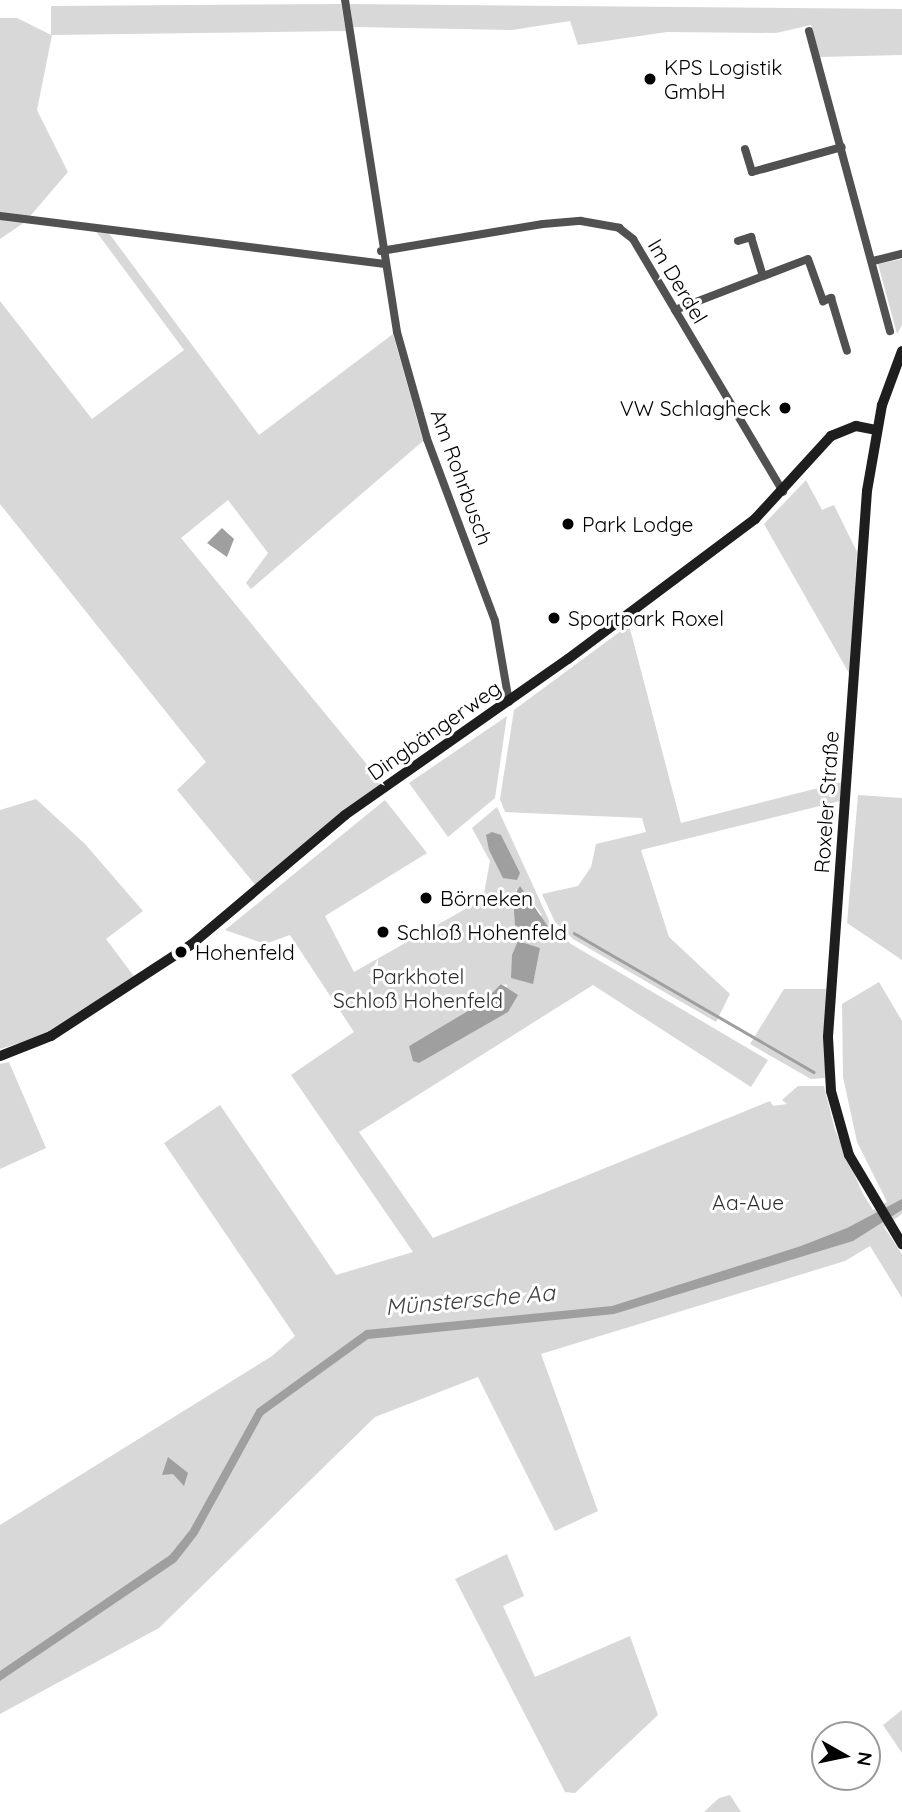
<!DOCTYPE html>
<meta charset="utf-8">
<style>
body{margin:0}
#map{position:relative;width:902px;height:1812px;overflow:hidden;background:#fff;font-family:Quicksand,sans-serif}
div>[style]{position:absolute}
.green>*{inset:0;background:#d8d8d8}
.water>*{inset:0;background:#9f9f9f}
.stream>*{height:2.5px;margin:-1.25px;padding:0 1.25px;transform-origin:1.25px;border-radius:1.25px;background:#9f9f9f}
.street>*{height:8px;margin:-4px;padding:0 4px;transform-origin:4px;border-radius:4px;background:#515151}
.secondary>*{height:10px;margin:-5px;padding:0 5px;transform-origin:5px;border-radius:5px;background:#1e1e1e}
.dots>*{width:19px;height:19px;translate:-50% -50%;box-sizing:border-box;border:4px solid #fff;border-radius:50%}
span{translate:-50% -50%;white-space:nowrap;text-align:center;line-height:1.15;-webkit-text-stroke:6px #fff;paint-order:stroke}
.poi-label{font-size:21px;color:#000}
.left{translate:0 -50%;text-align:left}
.right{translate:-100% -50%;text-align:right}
.street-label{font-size:21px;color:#000}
.park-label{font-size:21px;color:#2f2f2f}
.water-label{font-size:23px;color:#404040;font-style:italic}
.north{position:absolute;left:811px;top:1721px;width:70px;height:70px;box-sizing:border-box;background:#fff;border:2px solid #999;border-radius:50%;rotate:99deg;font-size:19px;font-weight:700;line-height:28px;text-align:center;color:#000}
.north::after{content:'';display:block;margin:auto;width:24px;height:32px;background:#000;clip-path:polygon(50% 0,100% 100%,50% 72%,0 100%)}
</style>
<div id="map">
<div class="green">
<i style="clip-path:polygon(341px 4px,346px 31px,52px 35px,37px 110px,68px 172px,25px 222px,0 239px,0 18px,17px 18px,51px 35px,51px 6px)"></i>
<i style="clip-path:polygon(350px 4px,902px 9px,902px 55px,820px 57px,811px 25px,776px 33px,667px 32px,578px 45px,570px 21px,512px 30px,353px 27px)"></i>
<i style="clip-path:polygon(95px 230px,108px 232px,259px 435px,393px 334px,423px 441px,251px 589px,246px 583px,268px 553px,228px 500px,181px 538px,383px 784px,257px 887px,177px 790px,206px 762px,0 504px,0 301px,92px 419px,184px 350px)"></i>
<i style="clip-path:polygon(902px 259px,902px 325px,897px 334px,878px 264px)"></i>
<i style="clip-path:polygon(806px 480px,822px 510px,834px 505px,857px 552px,850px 675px,764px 524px)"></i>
<i style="clip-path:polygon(629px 625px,681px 823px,842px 782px,840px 801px,641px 850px,669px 937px,730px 994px,716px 1022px,573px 939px,555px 922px,542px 894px,578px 886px,591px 867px,596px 844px,646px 832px,642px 818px,505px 812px,500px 799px,514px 710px)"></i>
<i style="clip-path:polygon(507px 716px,495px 798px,448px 837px,409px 783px)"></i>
<i style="clip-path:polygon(858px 795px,902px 798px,902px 960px,847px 923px)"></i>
<i style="clip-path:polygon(36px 799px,85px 844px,143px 911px,106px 939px,136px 979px,51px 1033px,0 1049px,0 810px)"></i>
<i style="clip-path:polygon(evenodd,385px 800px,427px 853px,325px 916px,354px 972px,483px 899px,490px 861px,472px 828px,497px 807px,551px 925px,571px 944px,768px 1060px,751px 1087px,593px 985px,359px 1132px,433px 1238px,770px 1101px,773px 1106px,787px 1104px,782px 1100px,798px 1086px,824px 1086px,835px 1130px,863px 1194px,873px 1210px,887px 1202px,857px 1142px,843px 1077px,842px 1004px,879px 982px,902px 1021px,902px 1214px,884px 1227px,902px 1254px,902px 1298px,870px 1246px,845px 1261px,541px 1354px,598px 1511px,555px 1531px,478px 1377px,375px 1417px,159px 1628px,0 1714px,0 1525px,272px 1356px,295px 1336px,164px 1143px,220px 1105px,336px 1275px,413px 1252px,291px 1075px,354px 1032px,290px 935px,265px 944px,225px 930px,385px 800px,516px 889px,532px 901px,542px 915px,515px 925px,516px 889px,385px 800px,501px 984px,508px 985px,460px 1037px,419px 1063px,409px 1046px,483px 1002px,501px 984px)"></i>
<i style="clip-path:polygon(784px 989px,827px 989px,825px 1078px,811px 1079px,750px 1044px)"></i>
<i style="clip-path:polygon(9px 1062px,46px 1148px,0 1169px,0 1064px)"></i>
<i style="clip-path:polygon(507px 1554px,524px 1596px,503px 1606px,535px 1677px,630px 1636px,658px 1715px,575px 1793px,565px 1792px,455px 1579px)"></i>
<i style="clip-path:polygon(902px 1710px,902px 1753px,883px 1725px)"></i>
<i style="clip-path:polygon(730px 1795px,741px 1812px,704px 1812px,719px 1798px)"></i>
</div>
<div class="water">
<i style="clip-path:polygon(222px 528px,234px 539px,227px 557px,207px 543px)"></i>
<i style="clip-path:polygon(492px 832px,501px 835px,520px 873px,517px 880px,503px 878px,489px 850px,486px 835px)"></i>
<i style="clip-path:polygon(520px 886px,549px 928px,539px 939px,515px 925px,513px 897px)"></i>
<i style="clip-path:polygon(518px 941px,540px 948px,533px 984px,511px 978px,512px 955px)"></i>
<i style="clip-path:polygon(501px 984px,518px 995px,508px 1012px,419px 1063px,413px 1061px,409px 1046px,483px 1002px)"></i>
<i style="clip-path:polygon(902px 1199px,902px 1210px,853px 1241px,614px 1314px,368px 1339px,263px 1415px,197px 1535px,176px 1562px,0 1681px,0 1671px,170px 1555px,190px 1530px,257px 1409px,366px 1330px,612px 1306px,801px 1246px,847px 1228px)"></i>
<i style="clip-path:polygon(168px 1457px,188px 1473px,184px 1486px,173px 1474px,162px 1475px)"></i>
</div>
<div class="stream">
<i style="left:574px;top:933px;width:277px;rotate:30.1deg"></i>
</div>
<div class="street">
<i style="left:345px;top:0;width:336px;rotate:81.1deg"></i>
<i style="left:397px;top:332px;width:111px;rotate:74.3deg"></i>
<i style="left:427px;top:439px;width:194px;rotate:69.5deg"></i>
<i style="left:495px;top:621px;width:82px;rotate:80.2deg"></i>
<i style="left:809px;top:31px;width:311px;rotate:74.9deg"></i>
<i style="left:745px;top:149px;width:24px;rotate:73deg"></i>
<i style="left:752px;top:172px;width:93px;rotate:-15.5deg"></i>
<i style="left:0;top:216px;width:386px;rotate:7.1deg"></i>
<i style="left:738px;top:241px;width:14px;rotate:-17deg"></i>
<i style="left:751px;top:237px;width:38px;rotate:73deg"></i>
<i style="left:381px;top:251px;width:164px;rotate:-9.5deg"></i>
<i style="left:543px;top:224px;width:38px;rotate:-5deg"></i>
<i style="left:581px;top:221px;width:39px;rotate:10deg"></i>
<i style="left:619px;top:228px;width:18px;rotate:38deg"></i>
<i style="left:633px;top:239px;width:294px;rotate:59.3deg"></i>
<i style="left:873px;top:261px;width:30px;rotate:-14deg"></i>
<i style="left:675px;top:310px;width:142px;rotate:-21deg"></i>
<i style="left:808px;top:259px;width:45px;rotate:70.3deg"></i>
<i style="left:823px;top:301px;width:9px;rotate:-21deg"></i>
<i style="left:831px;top:298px;width:55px;rotate:73.2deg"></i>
</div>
<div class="secondary">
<i style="left:902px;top:351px;width:58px;rotate:110.3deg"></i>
<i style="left:882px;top:405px;width:87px;rotate:99.9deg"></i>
<i style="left:867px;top:491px;width:547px;rotate:94.09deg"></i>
<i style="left:828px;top:1037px;width:54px;rotate:86.8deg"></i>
<i style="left:831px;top:1091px;width:66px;rotate:74.3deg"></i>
<i style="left:849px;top:1155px;width:104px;rotate:59.2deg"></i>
<i style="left:0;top:1056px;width:55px;rotate:-21.4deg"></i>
<i style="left:51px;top:1036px;width:168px;rotate:-33.1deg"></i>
<i style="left:192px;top:944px;width:200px;rotate:-40.1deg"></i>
<i style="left:345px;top:815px;width:272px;rotate:-35deg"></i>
<i style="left:568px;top:659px;width:234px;rotate:-36.8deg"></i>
<i style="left:755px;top:519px;width:113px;rotate:-47.5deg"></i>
<i style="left:831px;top:436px;width:27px;rotate:-22deg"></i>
<i style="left:856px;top:426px;width:20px;rotate:11deg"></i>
</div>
<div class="dots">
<i style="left:650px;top:79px;background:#000"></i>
<i style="left:785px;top:408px;background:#000"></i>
<i style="left:568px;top:524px;background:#000"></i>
<i style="left:554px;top:618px;background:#000"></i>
<i style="left:426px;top:898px;background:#000"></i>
<i style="left:383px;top:932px;background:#000"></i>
<i style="left:181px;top:952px;background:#000"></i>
</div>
<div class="poi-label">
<span class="left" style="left:664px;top:79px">KPS Logistik<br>GmbH</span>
<span class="right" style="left:771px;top:408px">VW Schlagheck</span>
<span class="left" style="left:582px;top:524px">Park Lodge</span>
<span class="left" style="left:568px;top:618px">Sportpark Roxel</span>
<span class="left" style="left:440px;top:898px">Börneken</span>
<span class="left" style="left:397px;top:932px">Schloß Hohenfeld</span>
<span class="left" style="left:195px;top:952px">Hohenfeld</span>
</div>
<div class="street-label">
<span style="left:678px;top:281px;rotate:59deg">Im Derdel</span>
<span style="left:462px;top:477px;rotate:70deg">Am Rohrbusch</span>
<span style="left:434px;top:730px;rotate:-35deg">Dingbängerweg</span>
<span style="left:826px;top:802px;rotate:-86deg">Roxeler Straße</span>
</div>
<div class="park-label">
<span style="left:418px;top:988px">Parkhotel<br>Schloß Hohenfeld</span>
<span style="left:748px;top:1202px">Aa-Aue</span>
</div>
<div class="water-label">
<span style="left:470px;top:1300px;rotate:-5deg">Münstersche Aa</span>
</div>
<div class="north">N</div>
</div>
